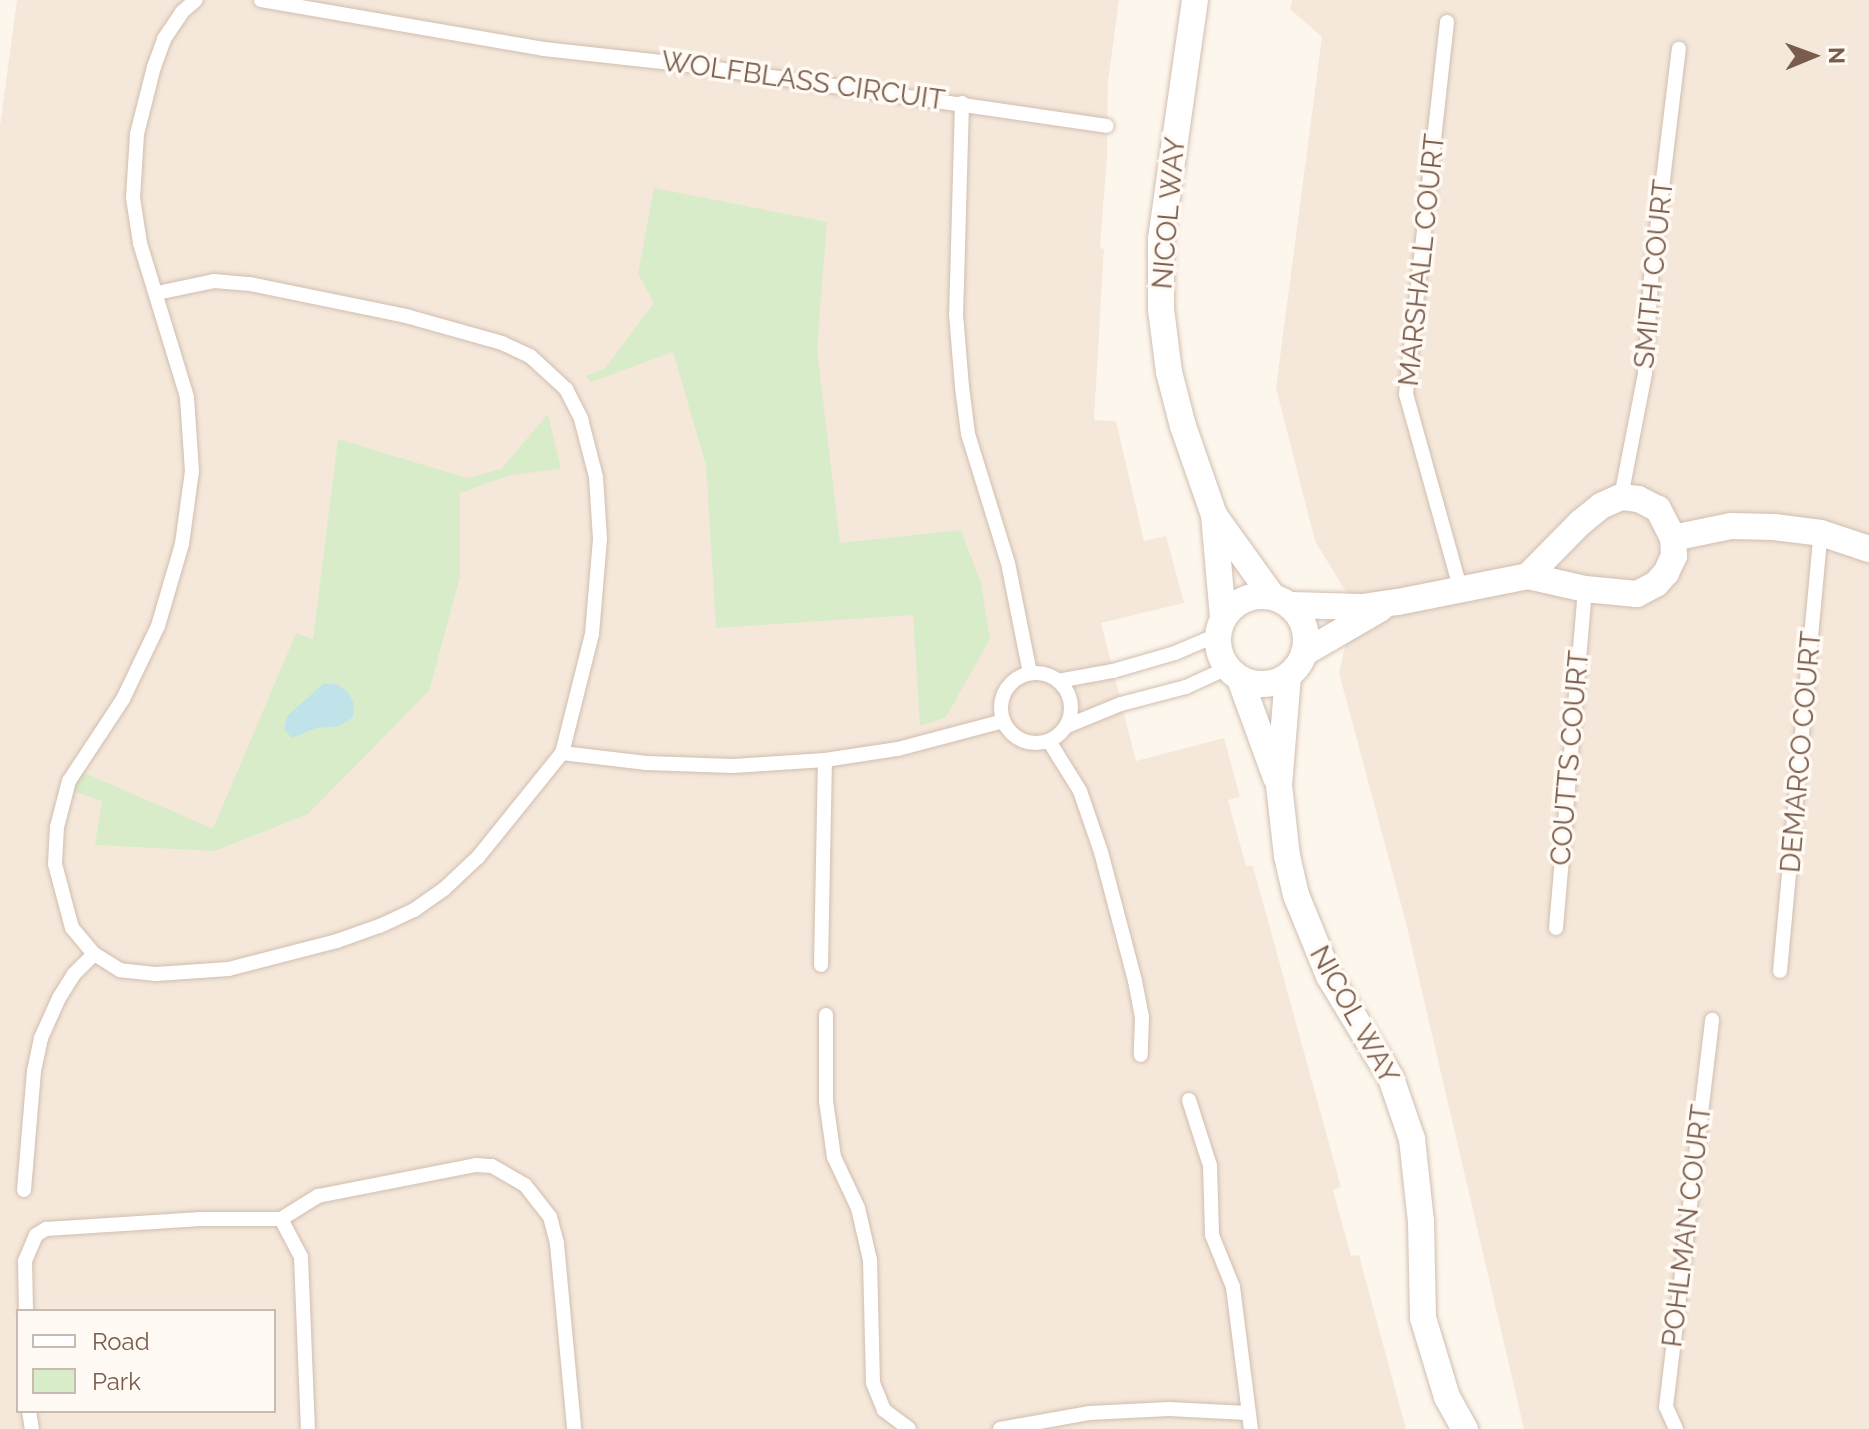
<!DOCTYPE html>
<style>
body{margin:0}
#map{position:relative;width:1869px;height:1429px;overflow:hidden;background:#fdf6ec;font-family:Raleway,sans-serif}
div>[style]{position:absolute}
.residential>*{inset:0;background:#f5e8da}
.green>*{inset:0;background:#d8ecc9}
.water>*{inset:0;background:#bfe3e8}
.roads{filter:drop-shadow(0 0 2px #d1beb0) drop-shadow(0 0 2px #d1beb0)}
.service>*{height:14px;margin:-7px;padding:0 7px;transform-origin:7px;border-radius:7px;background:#fff}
.service>.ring{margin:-7px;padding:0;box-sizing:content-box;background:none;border:14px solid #fff;border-radius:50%}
.minor>*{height:26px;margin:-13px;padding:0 13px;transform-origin:13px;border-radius:13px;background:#fff}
.minor>.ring{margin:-13px;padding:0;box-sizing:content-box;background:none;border:26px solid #fff;border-radius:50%}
span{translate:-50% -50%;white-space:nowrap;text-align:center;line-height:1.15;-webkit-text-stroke:7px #fffaf3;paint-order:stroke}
.street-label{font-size:28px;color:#7a5c4d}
.legend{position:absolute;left:16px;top:1309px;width:260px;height:104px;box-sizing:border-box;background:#fffaf3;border:2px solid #cabbb1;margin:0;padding:10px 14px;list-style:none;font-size:24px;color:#7a5c4d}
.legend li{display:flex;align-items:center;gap:16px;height:40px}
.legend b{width:40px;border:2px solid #cabbb1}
.north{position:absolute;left:1773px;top:16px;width:80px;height:80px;-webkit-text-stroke:6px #fffaf3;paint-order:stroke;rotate:89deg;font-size:22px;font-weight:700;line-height:32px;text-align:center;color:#7a5c4d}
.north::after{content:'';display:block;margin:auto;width:28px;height:36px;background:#7a5c4d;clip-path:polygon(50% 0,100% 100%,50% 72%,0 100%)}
</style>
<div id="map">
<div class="residential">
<i style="clip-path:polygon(evenodd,17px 0,1119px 0,1108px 82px,1107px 157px,1100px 248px,1104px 249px,1094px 420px,1116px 421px,1144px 541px,1166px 536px,1184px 603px,1101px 623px,1136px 761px,1224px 738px,1240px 797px,1228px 800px,1246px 866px,1253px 866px,1341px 1187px,1333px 1190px,1351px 1256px,1359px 1255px,1406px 1429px,0 1429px,0 126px,17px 0,18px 1311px,274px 1311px,274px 1411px,18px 1411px,18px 1311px)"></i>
<i style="clip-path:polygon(1292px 0,1869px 0,1869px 1429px,1524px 1429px,1406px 923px,1339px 673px,1354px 605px,1315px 541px,1276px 388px,1322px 37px,1290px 9px)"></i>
</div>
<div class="green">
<i style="clip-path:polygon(654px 188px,827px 222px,817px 349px,840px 543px,961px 530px,981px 583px,990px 639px,946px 717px,920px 726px,913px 615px,716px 628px,706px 465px,673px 352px,591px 382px,586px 376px,605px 368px,654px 303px,638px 274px)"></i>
<i style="clip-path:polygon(548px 414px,561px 469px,511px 475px,460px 493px,460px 577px,429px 691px,308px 814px,215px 851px,95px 845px,102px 801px,67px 789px,76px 769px,213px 829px,296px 633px,313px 639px,338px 439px,467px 478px,501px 469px)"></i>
</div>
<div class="water">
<i style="clip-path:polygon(323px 684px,336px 684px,347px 691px,354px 703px,353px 717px,340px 726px,316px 728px,292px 738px,284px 729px,287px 716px)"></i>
</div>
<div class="roads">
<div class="service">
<i style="left:261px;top:0;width:287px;rotate:9.8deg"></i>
<i style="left:544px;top:49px;width:146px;rotate:6.3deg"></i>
<i style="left:689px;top:65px;width:422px;rotate:8.3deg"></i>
<i style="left:1447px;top:22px;width:374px;rotate:96.3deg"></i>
<i style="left:1406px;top:394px;width:201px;rotate:74.4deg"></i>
<i style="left:962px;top:103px;width:211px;rotate:91.6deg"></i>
<i style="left:956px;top:314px;width:73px;rotate:85.3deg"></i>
<i style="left:962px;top:387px;width:47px;rotate:82.7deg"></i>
<i style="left:968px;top:434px;width:135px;rotate:72.8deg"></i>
<i style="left:1008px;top:563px;width:112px;rotate:78.7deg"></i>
<i style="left:157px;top:293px;width:58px;rotate:-11.9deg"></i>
<i style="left:214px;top:281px;width:36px;rotate:5deg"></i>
<i style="left:250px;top:284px;width:159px;rotate:11.6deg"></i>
<i style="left:406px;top:316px;width:100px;rotate:15.7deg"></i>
<i style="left:502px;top:343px;width:31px;rotate:25deg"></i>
<i style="left:530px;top:356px;width:49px;rotate:42.5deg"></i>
<i style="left:566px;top:389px;width:34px;rotate:63deg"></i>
<i style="left:581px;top:419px;width:60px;rotate:75.5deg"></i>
<i style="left:596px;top:477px;width:62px;rotate:86.3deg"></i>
<i style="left:600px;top:539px;width:95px;rotate:94.8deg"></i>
<i style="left:592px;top:634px;width:123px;rotate:104.1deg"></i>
<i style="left:562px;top:753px;width:134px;rotate:128.9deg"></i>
<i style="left:478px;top:857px;width:47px;rotate:136.7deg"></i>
<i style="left:444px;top:889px;width:37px;rotate:145deg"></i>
<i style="left:414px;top:910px;width:38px;rotate:155deg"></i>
<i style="left:379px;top:926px;width:45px;rotate:160.3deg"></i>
<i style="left:337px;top:941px;width:112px;rotate:165.5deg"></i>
<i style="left:229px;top:969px;width:73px;rotate:176.1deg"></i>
<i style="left:156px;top:974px;width:36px;rotate:-174deg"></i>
<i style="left:120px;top:970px;width:31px;rotate:-148deg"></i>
<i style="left:94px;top:954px;width:34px;rotate:-130deg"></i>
<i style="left:72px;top:928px;width:66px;rotate:-104.9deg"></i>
<i style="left:55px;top:864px;width:37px;rotate:-87deg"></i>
<i style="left:57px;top:827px;width:48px;rotate:-75.4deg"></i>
<i style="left:69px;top:781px;width:98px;rotate:-56.6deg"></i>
<i style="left:123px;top:699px;width:81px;rotate:-64.4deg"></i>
<i style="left:158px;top:626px;width:85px;rotate:-73.7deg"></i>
<i style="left:182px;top:544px;width:74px;rotate:-82.2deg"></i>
<i style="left:192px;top:471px;width:74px;rotate:-93.9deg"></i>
<i style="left:187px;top:397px;width:161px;rotate:-107deg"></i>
<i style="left:140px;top:243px;width:46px;rotate:-98.8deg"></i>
<i style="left:133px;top:198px;width:64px;rotate:-86.4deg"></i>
<i style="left:137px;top:134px;width:69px;rotate:-75.8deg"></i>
<i style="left:154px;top:67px;width:30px;rotate:-70deg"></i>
<i style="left:164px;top:39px;width:32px;rotate:-56deg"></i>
<i style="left:182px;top:12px;width:18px;rotate:-41deg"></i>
<i style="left:1621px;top:497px;width:126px;rotate:-79deg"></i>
<i style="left:1645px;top:373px;width:94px;rotate:-86.3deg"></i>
<i style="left:1651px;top:279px;width:232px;rotate:-83.1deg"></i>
<i class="ring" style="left:1001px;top:673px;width:56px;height:56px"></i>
<i style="left:1058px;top:681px;width:56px;rotate:-10.3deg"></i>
<i style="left:1113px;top:671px;width:65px;rotate:-16.2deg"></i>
<i style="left:1175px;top:653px;width:46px;rotate:-23.2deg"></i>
<i style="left:1067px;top:726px;width:58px;rotate:-22.2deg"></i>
<i style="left:1121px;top:704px;width:67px;rotate:-14.7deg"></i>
<i style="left:1186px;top:687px;width:45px;rotate:-24.9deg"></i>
<i style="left:1049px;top:741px;width:59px;rotate:58.2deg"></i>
<i style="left:1080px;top:791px;width:65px;rotate:71deg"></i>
<i style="left:1101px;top:852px;width:133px;rotate:75.2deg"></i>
<i style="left:1135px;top:981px;width:37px;rotate:79deg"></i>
<i style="left:1142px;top:1017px;width:38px;rotate:92deg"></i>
<i style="left:562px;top:753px;width:85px;rotate:6.8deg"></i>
<i style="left:646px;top:763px;width:87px;rotate:2deg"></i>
<i style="left:733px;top:766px;width:92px;rotate:-3.7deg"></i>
<i style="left:825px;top:760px;width:74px;rotate:-8.6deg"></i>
<i style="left:898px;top:749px;width:109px;rotate:-14.9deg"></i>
<i style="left:1556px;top:928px;width:340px;rotate:-85.1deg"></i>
<i style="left:821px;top:965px;width:205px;rotate:-88.9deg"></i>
<i style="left:1780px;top:971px;width:440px;rotate:-84.7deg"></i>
<i style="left:826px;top:1015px;width:86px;rotate:90deg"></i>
<i style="left:826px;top:1101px;width:57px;rotate:81.9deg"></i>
<i style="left:834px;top:1157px;width:56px;rotate:64.8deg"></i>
<i style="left:858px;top:1208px;width:53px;rotate:77deg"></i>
<i style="left:870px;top:1260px;width:123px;rotate:88.6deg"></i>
<i style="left:873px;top:1383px;width:29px;rotate:68deg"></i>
<i style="left:884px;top:1410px;width:31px;rotate:37deg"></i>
<i style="left:1189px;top:1100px;width:69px;rotate:72.3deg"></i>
<i style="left:1210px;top:1166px;width:69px;rotate:88.3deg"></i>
<i style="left:1212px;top:1235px;width:56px;rotate:68deg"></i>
<i style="left:1233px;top:1287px;width:143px;rotate:82.8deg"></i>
<i style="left:24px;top:1190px;width:119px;rotate:-85.2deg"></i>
<i style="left:34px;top:1071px;width:34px;rotate:-78deg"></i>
<i style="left:41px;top:1038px;width:44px;rotate:-65.8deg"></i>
<i style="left:59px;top:998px;width:28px;rotate:-58deg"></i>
<i style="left:74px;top:974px;width:28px;rotate:-45deg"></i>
<i style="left:281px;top:1219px;width:43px;rotate:62.2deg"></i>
<i style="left:301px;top:1257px;width:172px;rotate:87.7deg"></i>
<i style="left:26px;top:1311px;width:50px;rotate:-91.1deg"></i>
<i style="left:25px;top:1261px;width:28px;rotate:-67deg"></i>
<i style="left:36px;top:1235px;width:12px;rotate:-31deg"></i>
<i style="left:46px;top:1229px;width:155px;rotate:-3.7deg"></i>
<i style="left:201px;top:1219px;width:80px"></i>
<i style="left:281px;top:1219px;width:44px;rotate:-31.9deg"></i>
<i style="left:318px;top:1196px;width:161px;rotate:-11.1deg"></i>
<i style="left:476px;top:1165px;width:16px;rotate:4deg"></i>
<i style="left:492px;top:1166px;width:38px;rotate:30deg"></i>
<i style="left:525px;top:1185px;width:41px;rotate:52deg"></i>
<i style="left:550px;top:1217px;width:28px;rotate:75deg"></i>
<i style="left:557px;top:1244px;width:186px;rotate:84.7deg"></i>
<i style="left:29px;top:1411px;width:18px;rotate:81deg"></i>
<i style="left:1000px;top:1429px;width:90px;rotate:-10.2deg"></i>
<i style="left:1089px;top:1413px;width:80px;rotate:-2.9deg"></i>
<i style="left:1169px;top:1409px;width:78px;rotate:2.9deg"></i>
<i style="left:1676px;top:1429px;width:24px;rotate:-114deg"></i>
<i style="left:1666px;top:1407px;width:390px;rotate:-83.2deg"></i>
</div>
<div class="minor">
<i style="left:1195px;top:0;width:241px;rotate:98.1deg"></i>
<i style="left:1161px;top:239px;width:70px;rotate:90deg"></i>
<i style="left:1161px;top:309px;width:64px;rotate:82.8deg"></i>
<i style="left:1169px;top:372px;width:56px;rotate:75.5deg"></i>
<i style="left:1183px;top:426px;width:94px;rotate:70.8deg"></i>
<i style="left:1214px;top:515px;width:102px;rotate:85deg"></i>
<i style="left:1214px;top:515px;width:100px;rotate:54.4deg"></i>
<i style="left:1673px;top:538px;width:59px;rotate:-11.7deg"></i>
<i style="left:1731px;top:526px;width:43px;rotate:1.3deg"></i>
<i style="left:1774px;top:527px;width:47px;rotate:7.3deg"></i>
<i style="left:1821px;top:533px;width:51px;rotate:18.4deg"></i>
<i class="ring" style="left:1218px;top:596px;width:62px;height:62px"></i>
<i style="left:1291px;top:605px;width:71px;rotate:1.6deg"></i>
<i style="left:1362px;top:607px;width:36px;rotate:-8deg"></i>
<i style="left:1398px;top:602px;width:133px;rotate:-11.3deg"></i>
<i style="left:1528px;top:576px;width:58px;rotate:12.8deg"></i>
<i style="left:1585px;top:589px;width:52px;rotate:5.5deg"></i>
<i style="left:1637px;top:594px;width:21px;rotate:-28deg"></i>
<i style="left:1656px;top:584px;width:15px;rotate:-48deg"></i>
<i style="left:1666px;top:573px;width:19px;rotate:-65deg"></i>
<i style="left:1674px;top:556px;width:18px;rotate:-93deg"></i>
<i style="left:1673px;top:538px;width:33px;rotate:-117deg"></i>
<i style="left:1658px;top:509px;width:22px;rotate:-153deg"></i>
<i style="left:1638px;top:499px;width:17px;rotate:-173deg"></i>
<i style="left:1621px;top:497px;width:22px;rotate:156deg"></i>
<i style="left:1601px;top:506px;width:26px;rotate:141deg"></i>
<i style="left:1581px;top:522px;width:76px;rotate:134.5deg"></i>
<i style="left:1304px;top:653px;width:88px;rotate:-30.1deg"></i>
<i style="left:1288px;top:676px;width:109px;rotate:94.7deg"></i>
<i style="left:1279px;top:785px;width:71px;rotate:83.6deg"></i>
<i style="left:1287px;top:856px;width:40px;rotate:77deg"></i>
<i style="left:1296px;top:895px;width:87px;rotate:67.8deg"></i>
<i style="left:1329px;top:976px;width:119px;rotate:58.7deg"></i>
<i style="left:1391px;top:1078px;width:65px;rotate:71deg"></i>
<i style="left:1412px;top:1139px;width:83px;rotate:83.8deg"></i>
<i style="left:1421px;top:1222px;width:96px;rotate:88.8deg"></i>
<i style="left:1423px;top:1318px;width:83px;rotate:73.1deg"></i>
<i style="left:1447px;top:1397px;width:37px;rotate:61deg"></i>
<i style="left:1240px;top:679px;width:105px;rotate:70deg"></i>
</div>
</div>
<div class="street-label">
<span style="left:803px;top:81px;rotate:8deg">WOLFBLASS CIRCUIT</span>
<span style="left:1169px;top:213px;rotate:-85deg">NICOL WAY</span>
<span style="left:1422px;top:260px;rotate:-84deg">MARSHALL COURT</span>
<span style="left:1654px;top:274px;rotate:-84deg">SMITH COURT</span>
<span style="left:1801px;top:752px;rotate:-85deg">DEMARCO COURT</span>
<span style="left:1570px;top:758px;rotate:-85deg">COUTTS COURT</span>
<span style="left:1354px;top:1015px;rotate:61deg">NICOL WAY</span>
<span style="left:1687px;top:1226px;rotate:-83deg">POHLMAN COURT</span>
</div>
<ul class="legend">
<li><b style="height:10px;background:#fff"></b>Road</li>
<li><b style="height:22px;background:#d8ecc9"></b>Park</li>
</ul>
<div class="north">N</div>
</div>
